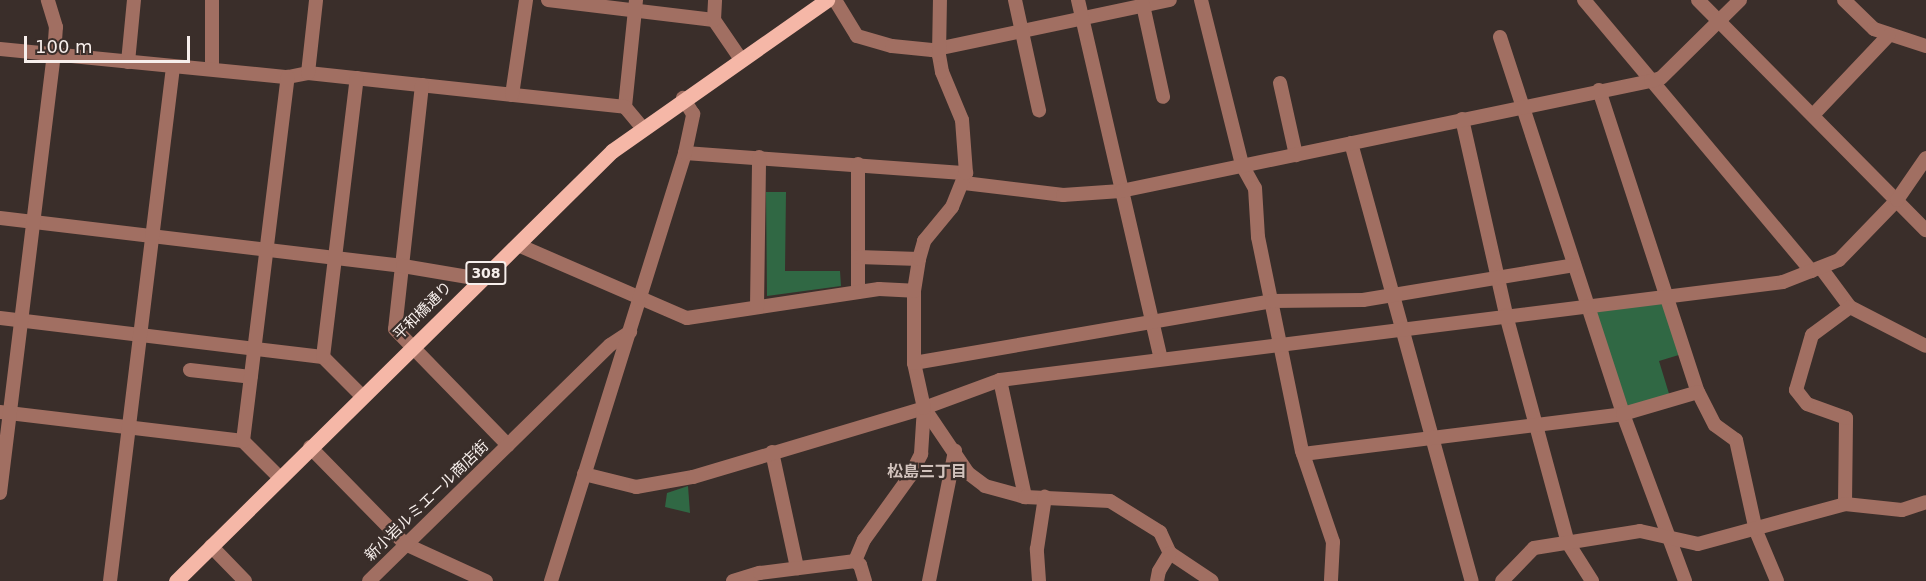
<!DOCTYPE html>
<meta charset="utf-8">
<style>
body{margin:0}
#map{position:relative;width:1926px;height:581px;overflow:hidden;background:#3a2e2a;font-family:"DejaVu Sans","Noto Sans JP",sans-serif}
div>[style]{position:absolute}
.green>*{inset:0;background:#306844}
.minor>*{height:14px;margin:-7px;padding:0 7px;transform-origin:7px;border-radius:7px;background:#a16f62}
.major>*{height:15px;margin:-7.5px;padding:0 7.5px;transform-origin:7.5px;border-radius:7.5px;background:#f5b7a7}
span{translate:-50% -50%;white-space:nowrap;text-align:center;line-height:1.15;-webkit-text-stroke:4.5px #3a2e2a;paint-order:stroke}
.shield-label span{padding:2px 4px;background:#3a2e2a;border:2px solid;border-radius:4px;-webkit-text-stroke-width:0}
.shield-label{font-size:14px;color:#f7efec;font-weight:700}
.street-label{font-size:15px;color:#f7efec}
.neighbourhood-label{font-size:16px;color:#d2c3bd;font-weight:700}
.scale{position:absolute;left:24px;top:36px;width:166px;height:27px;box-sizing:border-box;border:3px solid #f7efec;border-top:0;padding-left:8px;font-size:18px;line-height:21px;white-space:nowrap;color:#f7efec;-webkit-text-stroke:4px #3a2e2a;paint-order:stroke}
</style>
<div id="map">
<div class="green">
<i style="clip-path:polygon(766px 192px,786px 192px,785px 271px,840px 271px,841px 286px,767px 296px)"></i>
<i style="clip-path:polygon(1664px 300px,1682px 354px,1659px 361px,1670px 397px,1623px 411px,1591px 310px)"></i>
<i style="clip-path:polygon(688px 486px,690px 513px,665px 507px,667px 493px)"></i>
</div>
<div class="minor">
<i style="left:212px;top:0;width:68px;rotate:90deg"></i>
<i style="left:548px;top:0;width:167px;rotate:6.9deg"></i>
<i style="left:714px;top:20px;width:46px;rotate:55.6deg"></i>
<i style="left:636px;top:0;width:108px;rotate:95.9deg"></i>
<i style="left:625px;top:107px;width:26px;rotate:50deg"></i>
<i style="left:835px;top:0;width:42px;rotate:58.6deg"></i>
<i style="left:857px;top:36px;width:36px;rotate:16deg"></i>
<i style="left:892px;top:46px;width:40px;rotate:5.7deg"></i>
<i style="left:932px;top:50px;width:243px;rotate:-11.9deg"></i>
<i style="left:1015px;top:0;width:113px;rotate:77.7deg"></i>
<i style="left:1078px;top:0;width:368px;rotate:77deg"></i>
<i style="left:1201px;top:0;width:170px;rotate:76deg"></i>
<i style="left:1242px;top:165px;width:26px;rotate:61deg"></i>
<i style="left:1255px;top:188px;width:49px;rotate:86.5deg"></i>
<i style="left:1258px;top:237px;width:218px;rotate:78.4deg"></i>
<i style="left:1302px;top:451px;width:96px;rotate:71.2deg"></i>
<i style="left:1333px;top:542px;width:39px;rotate:93deg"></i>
<i style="left:1584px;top:0;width:354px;rotate:50deg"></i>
<i style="left:1698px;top:0;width:324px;rotate:45.3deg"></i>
<i style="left:1844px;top:0;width:42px;rotate:44deg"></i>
<i style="left:1874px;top:29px;width:55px;rotate:18.1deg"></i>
<i style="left:1143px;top:5px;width:94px;rotate:77.7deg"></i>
<i style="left:714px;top:20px;width:20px;rotate:-87deg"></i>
<i style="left:1500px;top:37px;width:397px;rotate:71.9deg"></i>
<i style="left:1623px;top:414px;width:178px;rotate:69.6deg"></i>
<i style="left:0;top:49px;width:289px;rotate:5.6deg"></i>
<i style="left:288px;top:77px;width:20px;rotate:-11deg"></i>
<i style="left:308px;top:73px;width:319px;rotate:6.1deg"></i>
<i style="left:128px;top:62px;width:62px;rotate:-84.5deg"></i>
<i style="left:308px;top:73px;width:73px;rotate:-83.7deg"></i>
<i style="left:1280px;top:83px;width:74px;rotate:77.5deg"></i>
<i style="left:422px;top:85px;width:245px;rotate:96.3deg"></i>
<i style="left:395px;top:329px;width:162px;rotate:45.8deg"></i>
<i style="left:1599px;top:90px;width:318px;rotate:71.9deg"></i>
<i style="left:1698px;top:392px;width:37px;rotate:63deg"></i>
<i style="left:1715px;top:425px;width:26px;rotate:36deg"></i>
<i style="left:1736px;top:440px;width:93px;rotate:77.6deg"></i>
<i style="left:1756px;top:531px;width:54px;rotate:67.2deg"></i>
<i style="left:512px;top:95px;width:96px;rotate:-81.6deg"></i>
<i style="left:1814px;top:114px;width:108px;rotate:-46.5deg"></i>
<i style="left:1462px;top:119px;width:201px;rotate:77.3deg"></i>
<i style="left:1506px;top:315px;width:236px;rotate:74.8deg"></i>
<i style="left:1568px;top:543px;width:45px;rotate:57.7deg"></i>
<i style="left:1351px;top:143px;width:454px;rotate:74.6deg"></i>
<i style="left:685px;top:153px;width:282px;rotate:4.1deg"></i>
<i style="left:858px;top:164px;width:128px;rotate:90deg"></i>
<i style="left:964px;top:183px;width:100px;rotate:6.9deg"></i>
<i style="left:1063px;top:195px;width:58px;rotate:-3.9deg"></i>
<i style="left:1121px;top:191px;width:541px;rotate:-11.73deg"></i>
<i style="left:1651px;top:81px;width:10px;rotate:-17deg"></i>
<i style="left:1661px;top:78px;width:111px;rotate:-44.6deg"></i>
<i style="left:0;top:218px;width:406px;rotate:6.8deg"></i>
<i style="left:403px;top:266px;width:78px;rotate:9.6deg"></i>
<i style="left:518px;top:245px;width:184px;rotate:23.4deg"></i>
<i style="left:687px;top:318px;width:194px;rotate:-8.6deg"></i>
<i style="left:879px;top:289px;width:35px;rotate:3deg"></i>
<i style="left:858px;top:257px;width:61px;rotate:1.9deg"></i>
<i style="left:1821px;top:268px;width:49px;rotate:53.4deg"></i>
<i style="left:1850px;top:307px;width:85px;rotate:27.2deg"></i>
<i style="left:757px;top:307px;width:150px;rotate:-89.2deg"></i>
<i style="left:0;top:318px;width:325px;rotate:6.9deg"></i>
<i style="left:323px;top:357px;width:54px;rotate:45deg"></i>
<i style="left:323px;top:357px;width:281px;rotate:-83.1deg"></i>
<i style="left:914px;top:363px;width:363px;rotate:-9.8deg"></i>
<i style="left:1272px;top:301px;width:91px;rotate:-0.6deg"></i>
<i style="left:1363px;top:300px;width:214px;rotate:-9.4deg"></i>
<i style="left:190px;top:370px;width:61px;rotate:6.5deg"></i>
<i style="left:1000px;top:380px;width:120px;rotate:77.9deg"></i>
<i style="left:924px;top:408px;width:78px;rotate:55.9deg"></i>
<i style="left:968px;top:473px;width:21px;rotate:37deg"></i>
<i style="left:985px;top:486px;width:41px;rotate:15.4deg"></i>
<i style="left:1025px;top:497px;width:85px;rotate:2.7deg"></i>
<i style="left:1110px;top:501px;width:59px;rotate:31.8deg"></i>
<i style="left:1160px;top:532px;width:23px;rotate:65deg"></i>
<i style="left:1170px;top:553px;width:50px;rotate:33.7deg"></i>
<i style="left:0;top:412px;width:245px;rotate:6.8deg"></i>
<i style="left:243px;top:441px;width:51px;rotate:45deg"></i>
<i style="left:243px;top:441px;width:367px;rotate:-83deg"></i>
<i style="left:310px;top:447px;width:136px;rotate:45.6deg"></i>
<i style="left:405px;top:544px;width:89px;rotate:24.6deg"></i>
<i style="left:772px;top:452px;width:119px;rotate:77.8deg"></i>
<i style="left:1303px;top:454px;width:322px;rotate:-7.1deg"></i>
<i style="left:1623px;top:414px;width:78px;rotate:-16.3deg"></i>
<i style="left:584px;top:474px;width:54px;rotate:14deg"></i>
<i style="left:636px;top:487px;width:58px;rotate:-10deg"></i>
<i style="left:693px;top:477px;width:241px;rotate:-16.6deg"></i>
<i style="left:924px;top:408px;width:81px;rotate:-20.2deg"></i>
<i style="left:1000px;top:380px;width:789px;rotate:-7.13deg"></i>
<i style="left:1783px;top:282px;width:60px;rotate:-21.4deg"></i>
<i style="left:1839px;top:260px;width:83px;rotate:-46deg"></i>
<i style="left:1897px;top:200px;width:51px;rotate:-55.4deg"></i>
<i style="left:0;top:493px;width:441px;rotate:-83deg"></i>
<i style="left:54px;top:55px;width:28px;rotate:-86deg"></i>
<i style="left:56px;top:27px;width:28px;rotate:-107deg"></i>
<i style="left:1845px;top:504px;width:86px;rotate:-89.3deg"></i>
<i style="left:1846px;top:418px;width:41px;rotate:-160.3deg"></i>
<i style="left:1807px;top:404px;width:18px;rotate:-128deg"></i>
<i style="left:1796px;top:390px;width:57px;rotate:-73.8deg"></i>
<i style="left:1812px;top:335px;width:47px;rotate:-36.4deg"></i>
<i style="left:211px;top:546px;width:49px;rotate:45.8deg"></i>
<i style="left:110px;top:581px;width:518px;rotate:-83.01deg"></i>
<i style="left:369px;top:581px;width:337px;rotate:-44.4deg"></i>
<i style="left:610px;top:345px;width:24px;rotate:-33deg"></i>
<i style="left:551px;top:581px;width:448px;rotate:-72.6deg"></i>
<i style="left:685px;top:153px;width:40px;rotate:-78deg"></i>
<i style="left:693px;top:114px;width:19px;rotate:-122deg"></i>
<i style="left:733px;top:581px;width:28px;rotate:-17deg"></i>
<i style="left:760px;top:573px;width:96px;rotate:-7.2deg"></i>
<i style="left:865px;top:581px;width:17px;rotate:-107deg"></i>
<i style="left:860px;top:565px;width:6px;rotate:-141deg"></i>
<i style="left:855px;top:561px;width:23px;rotate:-67deg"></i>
<i style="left:864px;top:540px;width:79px;rotate:-54.3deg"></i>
<i style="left:910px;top:476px;width:25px;rotate:-63deg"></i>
<i style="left:921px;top:454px;width:46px;rotate:-86.3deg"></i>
<i style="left:924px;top:408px;width:46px;rotate:-102.5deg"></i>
<i style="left:914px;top:363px;width:72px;rotate:-90deg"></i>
<i style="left:914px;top:291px;width:32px;rotate:-81deg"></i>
<i style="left:919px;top:259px;width:19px;rotate:-74deg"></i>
<i style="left:924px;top:241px;width:44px;rotate:-50.5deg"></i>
<i style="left:952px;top:207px;width:37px;rotate:-68deg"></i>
<i style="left:966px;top:173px;width:53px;rotate:-94.3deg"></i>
<i style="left:962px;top:120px;width:52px;rotate:-112.6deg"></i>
<i style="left:942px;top:72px;width:17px;rotate:-100deg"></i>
<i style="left:939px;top:55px;width:55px;rotate:-89deg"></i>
<i style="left:929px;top:581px;width:133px;rotate:-78.7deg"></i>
<i style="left:1039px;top:581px;width:32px;rotate:-94deg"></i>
<i style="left:1037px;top:549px;width:53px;rotate:-81.3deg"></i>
<i style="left:1157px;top:581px;width:10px;rotate:-79deg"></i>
<i style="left:1159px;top:571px;width:21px;rotate:-59deg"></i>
<i style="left:1502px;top:581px;width:46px;rotate:-45.9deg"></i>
<i style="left:1534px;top:548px;width:107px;rotate:-9.1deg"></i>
<i style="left:1640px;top:531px;width:59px;rotate:12.6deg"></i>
<i style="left:1698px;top:544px;width:152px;rotate:-15.2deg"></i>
<i style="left:1845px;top:504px;width:57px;rotate:6deg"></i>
<i style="left:1902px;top:510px;width:25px;rotate:-18deg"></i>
</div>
<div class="major">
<i style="left:176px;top:581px;width:612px;rotate:-44.6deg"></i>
<i style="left:612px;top:151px;width:263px;rotate:-35.1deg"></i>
</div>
<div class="shield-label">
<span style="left:486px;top:273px">308</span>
</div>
<div class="street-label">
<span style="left:423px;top:311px;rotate:-45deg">平和橋通り</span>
<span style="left:427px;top:501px;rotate:-44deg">新小岩ルミエール商店街</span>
</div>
<div class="neighbourhood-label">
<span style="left:927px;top:472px">松島三丁目</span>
</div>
<div class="scale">100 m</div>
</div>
